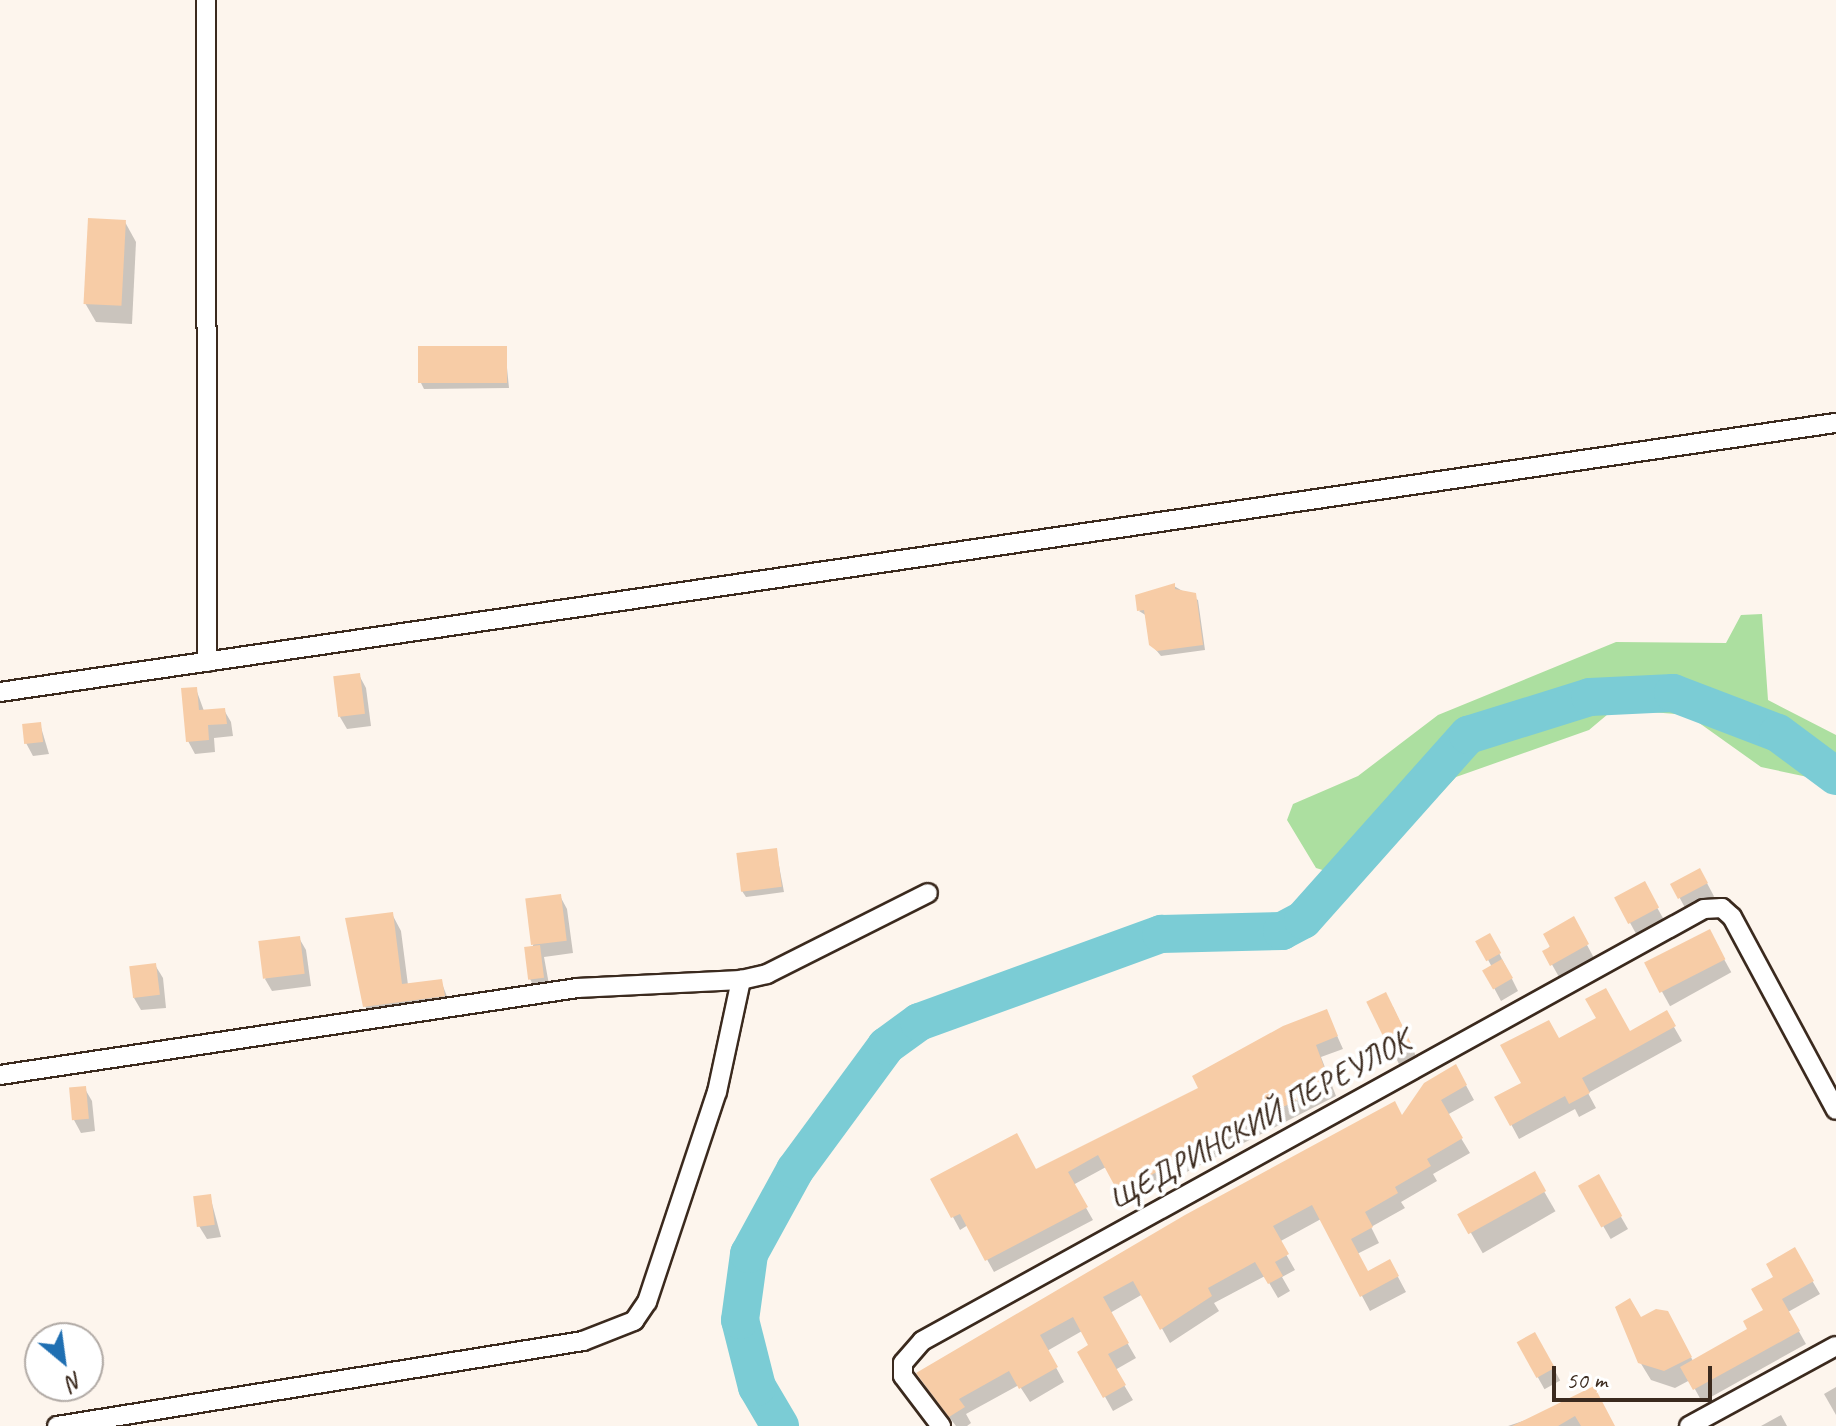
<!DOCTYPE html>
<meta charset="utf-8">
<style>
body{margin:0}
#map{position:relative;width:1836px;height:1426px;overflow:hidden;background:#fdf5ed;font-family:Caveat,sans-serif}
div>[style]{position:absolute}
.green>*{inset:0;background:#acdfa0}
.shadow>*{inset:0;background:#0003;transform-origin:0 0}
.river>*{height:38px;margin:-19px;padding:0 19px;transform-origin:19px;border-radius:19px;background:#7bccd5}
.building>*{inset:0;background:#f7cca6;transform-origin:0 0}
.roads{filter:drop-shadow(2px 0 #3b2a1e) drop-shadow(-2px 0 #3b2a1e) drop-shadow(0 2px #3b2a1e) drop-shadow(0 -2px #3b2a1e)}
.street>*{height:18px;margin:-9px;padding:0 9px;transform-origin:9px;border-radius:9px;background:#fff}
span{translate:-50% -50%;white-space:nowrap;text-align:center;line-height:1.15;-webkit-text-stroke:8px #fff;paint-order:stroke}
.street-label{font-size:32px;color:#3b2a1e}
.north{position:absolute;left:24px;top:1322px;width:80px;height:80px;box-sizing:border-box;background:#fff;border:2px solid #b1aaa5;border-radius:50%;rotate:151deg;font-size:22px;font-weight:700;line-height:32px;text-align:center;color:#3b2a1e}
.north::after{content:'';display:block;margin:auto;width:28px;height:36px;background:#1f6fb2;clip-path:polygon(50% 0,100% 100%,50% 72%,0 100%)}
.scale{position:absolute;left:1552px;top:1366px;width:160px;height:36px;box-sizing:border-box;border:4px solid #3b2a1e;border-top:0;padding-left:10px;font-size:24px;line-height:28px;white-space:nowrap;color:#3b2a1e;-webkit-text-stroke:6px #fff;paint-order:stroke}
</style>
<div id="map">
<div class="green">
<i style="clip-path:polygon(1762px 614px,1768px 700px,1836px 735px,1836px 783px,1761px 767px,1688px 715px,1614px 709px,1589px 730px,1456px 777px,1358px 881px,1316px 868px,1287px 820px,1293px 804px,1358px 776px,1438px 715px,1616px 642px,1726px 643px,1741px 615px)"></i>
</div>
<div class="shadow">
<i style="clip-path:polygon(125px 222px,136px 242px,132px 324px,96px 322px,85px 303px)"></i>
<i style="clip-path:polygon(505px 348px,509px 388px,424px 389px,421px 383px)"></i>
<i style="clip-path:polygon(1174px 586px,1198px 600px,1205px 650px,1161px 656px,1151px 644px,1147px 616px,1139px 611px)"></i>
<i style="clip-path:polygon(359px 675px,366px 688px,371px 726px,347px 729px,340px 717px)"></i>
<i style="clip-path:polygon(196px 689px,204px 711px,224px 710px,231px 722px,233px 736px,214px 738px,215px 752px,195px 754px,188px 741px)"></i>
<i style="clip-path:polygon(40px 724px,49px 754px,33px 756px,26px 743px)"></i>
<i style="clip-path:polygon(776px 850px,784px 892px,746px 897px,742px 891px)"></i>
<i style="left:1700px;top:870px;width:30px;height:31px;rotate:62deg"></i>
<i style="left:1644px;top:884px;width:41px;height:31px;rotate:61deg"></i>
<i style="clip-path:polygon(560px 896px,567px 909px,573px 953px,544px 957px,550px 990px,537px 992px,530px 979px,533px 945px)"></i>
<i style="clip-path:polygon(392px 914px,401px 931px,408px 985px,441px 981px,453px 1012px,374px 1023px,365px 1006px)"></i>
<i style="clip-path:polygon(1573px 919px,1594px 958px,1559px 977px,1545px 952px)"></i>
<i style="left:1709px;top:932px;width:46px;height:70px;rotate:61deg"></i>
<i style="clip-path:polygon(1490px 935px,1518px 991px,1501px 1001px,1485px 971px,1492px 967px,1478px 942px)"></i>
<i style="clip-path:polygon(299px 938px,306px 950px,311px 986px,272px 991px,265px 979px)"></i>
<i style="clip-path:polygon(155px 965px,163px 978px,166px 1008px,141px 1010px,134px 998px)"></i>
<i style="clip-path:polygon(1369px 1002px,1393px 1007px,1416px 1056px,1399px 1064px)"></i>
<i style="clip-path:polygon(1326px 1011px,1343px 1049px,1321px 1057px,1336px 1096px,1126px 1203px,1106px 1167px,1073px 1185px,1093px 1220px,994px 1272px,968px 1225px,960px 1230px,933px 1180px,1036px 1171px,1200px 1089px)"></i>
<i style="clip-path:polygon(1666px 1013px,1682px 1041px,1588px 1093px,1596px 1108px,1579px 1117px,1575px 1109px,1519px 1139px,1497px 1098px,1523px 1083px,1559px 1041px,1598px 1019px,1629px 1033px)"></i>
<i style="clip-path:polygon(1456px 1067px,1474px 1100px,1447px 1115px,1470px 1153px,1433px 1174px,1437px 1181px,1401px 1202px,1405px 1208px,1371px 1227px,1379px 1243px,1357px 1254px,1368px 1273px,1390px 1262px,1406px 1292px,1370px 1311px,1321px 1219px,1279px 1242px,1295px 1270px,1282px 1277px,1290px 1291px,1278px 1298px,1265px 1276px,1214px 1303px,1219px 1311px,1170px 1343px,1143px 1294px,1110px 1313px,1136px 1358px,1115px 1370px,1133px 1400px,1113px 1411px,1080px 1352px,1091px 1346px,1082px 1331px,1047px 1351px,1064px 1382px,1030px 1402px,1019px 1385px,966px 1414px,971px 1423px,967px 1426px,956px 1426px,927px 1388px,918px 1374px,1402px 1118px)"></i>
<i style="clip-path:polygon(85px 1089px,92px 1101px,95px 1131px,81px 1133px,74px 1120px)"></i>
<i style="left:1534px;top:1174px;width:43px;height:84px;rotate:60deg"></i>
<i style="left:1598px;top:1177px;width:60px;height:20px;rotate:60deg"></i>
<i style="clip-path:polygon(210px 1196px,221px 1237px,207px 1239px,199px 1226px)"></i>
<i style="clip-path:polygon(1794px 1250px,1820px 1294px,1788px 1312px,1806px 1344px,1702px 1402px,1690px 1380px,1675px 1388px,1651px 1380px,1640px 1362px,1640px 1320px,1677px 1331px,1693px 1361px,1749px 1329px,1766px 1311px,1776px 1277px)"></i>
<i style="left:1535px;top:1335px;width:52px;height:18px;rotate:61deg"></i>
<i style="clip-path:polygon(1836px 1387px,1836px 1415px,1824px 1394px)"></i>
<i style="clip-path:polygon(1593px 1389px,1614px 1426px,1508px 1426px,1550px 1412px)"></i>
<i style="clip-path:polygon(1781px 1415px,1787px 1426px,1761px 1426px)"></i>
</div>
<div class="river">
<i style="left:780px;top:1426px;width:45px;rotate:-120.5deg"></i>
<i style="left:757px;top:1387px;width:69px;rotate:-104.2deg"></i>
<i style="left:740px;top:1320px;width:67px;rotate:-82.2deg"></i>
<i style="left:749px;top:1254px;width:96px;rotate:-61.3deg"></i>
<i style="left:795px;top:1170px;width:154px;rotate:-53.7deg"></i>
<i style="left:886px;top:1046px;width:41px;rotate:-36deg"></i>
<i style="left:919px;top:1022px;width:258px;rotate:-20deg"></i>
<i style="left:1161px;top:934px;width:121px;rotate:-1.4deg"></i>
<i style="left:1282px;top:931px;width:24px;rotate:-28deg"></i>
<i style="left:1303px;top:920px;width:248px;rotate:-48.3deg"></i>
<i style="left:1468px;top:735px;width:128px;rotate:-17.3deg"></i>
<i style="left:1590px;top:697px;width:83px;rotate:-2.8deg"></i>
<i style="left:1673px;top:693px;width:112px;rotate:20.9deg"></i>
<i style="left:1778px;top:733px;width:72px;rotate:36.6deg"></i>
</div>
<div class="building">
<i style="left:88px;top:218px;width:38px;height:86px;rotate:3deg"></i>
<i style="left:507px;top:346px;width:37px;height:89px;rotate:90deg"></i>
<i style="clip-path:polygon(1175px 583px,1175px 589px,1196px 593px,1203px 645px,1157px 651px,1149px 645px,1144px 610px,1137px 611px,1135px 595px)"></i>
<i style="left:360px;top:673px;width:41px;height:27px;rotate:83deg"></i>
<i style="clip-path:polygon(197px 687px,199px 710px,225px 708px,227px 724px,208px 725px,209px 740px,186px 742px,181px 688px)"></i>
<i style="left:41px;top:722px;width:20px;height:19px;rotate:84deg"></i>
<i style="left:777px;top:848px;width:39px;height:41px;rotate:83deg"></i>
<i style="left:1700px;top:868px;width:17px;height:34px;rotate:62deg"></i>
<i style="left:1645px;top:881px;width:30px;height:35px;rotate:62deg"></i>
<i style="left:561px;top:894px;width:47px;height:36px;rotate:83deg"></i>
<i style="clip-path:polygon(393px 912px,402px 984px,442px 979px,445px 996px,363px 1007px,345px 918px)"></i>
<i style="clip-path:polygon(1574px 916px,1589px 944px,1550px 966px,1542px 951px,1550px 947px,1543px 934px)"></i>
<i style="left:1710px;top:929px;width:34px;height:74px;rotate:63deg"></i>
<i style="left:1490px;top:933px;width:23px;height:17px;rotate:61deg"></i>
<i style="left:300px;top:936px;width:38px;height:42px;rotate:83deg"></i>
<i style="left:540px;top:945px;width:33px;height:16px;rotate:83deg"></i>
<i style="left:1502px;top:959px;width:22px;height:23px;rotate:60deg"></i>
<i style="left:156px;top:963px;width:32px;height:27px;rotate:83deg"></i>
<i style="clip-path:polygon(1606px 988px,1630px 1031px,1667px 1010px,1676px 1026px,1582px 1078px,1590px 1093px,1569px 1104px,1565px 1096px,1510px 1126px,1494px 1097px,1521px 1083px,1500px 1045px,1549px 1020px,1559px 1038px,1596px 1018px,1585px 999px)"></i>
<i style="left:1386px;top:992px;width:57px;height:22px;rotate:64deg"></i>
<i style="clip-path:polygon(1327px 1009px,1338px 1036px,1316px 1045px,1330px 1083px,1118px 1192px,1098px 1155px,1068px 1172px,1088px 1207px,985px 1261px,960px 1214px,951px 1218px,930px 1179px,1017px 1133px,1036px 1169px,1198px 1088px,1192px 1076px,1283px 1026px)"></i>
<i style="clip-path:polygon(1456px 1064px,1467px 1085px,1441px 1100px,1463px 1138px,1427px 1159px,1431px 1166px,1395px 1187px,1398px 1193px,1365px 1212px,1373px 1227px,1351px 1239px,1368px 1271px,1390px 1259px,1399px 1276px,1360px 1297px,1312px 1205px,1273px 1226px,1289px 1254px,1275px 1262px,1283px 1276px,1268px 1284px,1255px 1262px,1208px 1288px,1212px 1296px,1160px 1330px,1133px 1281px,1103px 1297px,1129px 1343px,1108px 1354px,1126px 1385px,1103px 1398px,1077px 1352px,1088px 1345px,1073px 1317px,1040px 1335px,1058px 1367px,1019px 1389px,1009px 1371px,959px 1399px,965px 1407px,949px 1417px,916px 1373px,1185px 1215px,1395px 1101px,1402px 1115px,1424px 1083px)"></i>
<i style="left:86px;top:1086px;width:33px;height:17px;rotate:85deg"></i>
<i style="left:1535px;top:1171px;width:23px;height:89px;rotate:61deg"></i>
<i style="left:1599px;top:1174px;width:48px;height:24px;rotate:61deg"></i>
<i style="left:211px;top:1194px;width:31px;height:18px;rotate:83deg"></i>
<i style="clip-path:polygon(1795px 1247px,1814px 1281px,1782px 1299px,1800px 1331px,1693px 1390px,1680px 1367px,1747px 1329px,1743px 1321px,1763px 1310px,1751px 1289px,1773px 1277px,1766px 1264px)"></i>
<i style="clip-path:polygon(1630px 1298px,1641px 1317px,1656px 1309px,1668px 1311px,1692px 1357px,1664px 1371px,1638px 1363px,1615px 1307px)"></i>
<i style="left:1535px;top:1332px;width:41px;height:21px;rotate:61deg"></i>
<i style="clip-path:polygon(1594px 1386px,1615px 1426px,1581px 1426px,1575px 1416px,1558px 1426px,1512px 1426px)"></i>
</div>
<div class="roads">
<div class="street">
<i style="left:206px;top:0;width:662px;rotate:89.91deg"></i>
<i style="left:0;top:692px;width:1856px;rotate:-8.34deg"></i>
<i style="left:0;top:1075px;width:584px;rotate:-8.57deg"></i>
<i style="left:577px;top:988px;width:164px;rotate:-2.8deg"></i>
<i style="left:741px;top:980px;width:27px;rotate:-13deg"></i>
<i style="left:767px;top:974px;width:180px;rotate:-26.7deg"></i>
<i style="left:57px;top:1426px;width:533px;rotate:-9.18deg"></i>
<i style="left:583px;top:1341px;width:55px;rotate:-21.4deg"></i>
<i style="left:634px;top:1321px;width:23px;rotate:-56deg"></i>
<i style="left:647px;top:1302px;width:221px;rotate:-71.6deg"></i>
<i style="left:717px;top:1092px;width:115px;rotate:-77.9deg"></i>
<i style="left:941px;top:1426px;width:63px;rotate:-127.2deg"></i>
<i style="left:903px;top:1376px;width:13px;rotate:-90deg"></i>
<i style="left:903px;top:1363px;width:29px;rotate:-49deg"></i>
<i style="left:922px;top:1341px;width:893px;rotate:-28.92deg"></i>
<i style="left:1704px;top:909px;width:18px;rotate:-3deg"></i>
<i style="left:1722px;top:908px;width:13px;rotate:42deg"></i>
<i style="left:1732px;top:917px;width:219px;rotate:61.7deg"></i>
<i style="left:1689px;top:1426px;width:167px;rotate:-28.6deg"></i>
</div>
</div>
<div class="street-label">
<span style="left:1260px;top:1120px;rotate:-29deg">ЩЕДРИНСКИЙ ПЕРЕУЛОК</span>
</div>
<div class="north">N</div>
<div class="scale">50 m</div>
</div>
